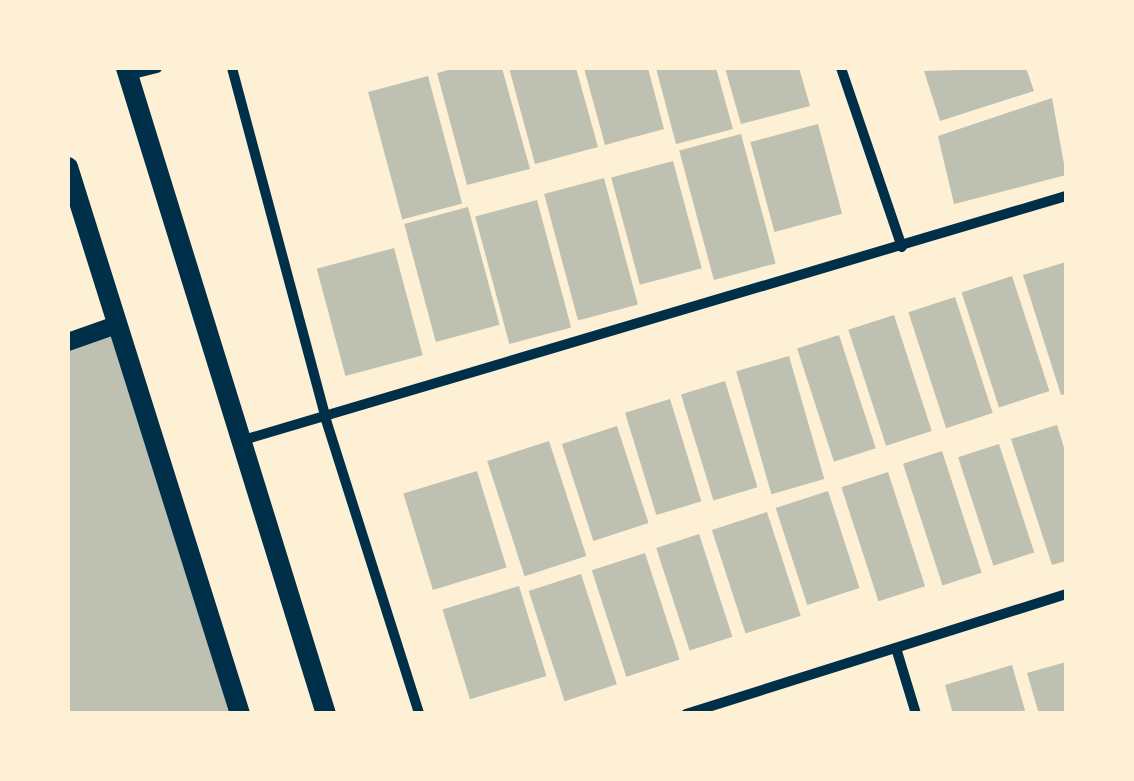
<!DOCTYPE html>
<style>
body{margin:0}
#map{position:relative;width:1134px;height:781px;overflow:hidden;background:#fdf0d5;font-family:"Fira Sans Condensed",sans-serif}
div>[style]{position:absolute}
.building>*{inset:0;background:#bec0b2;transform-origin:0 0}
.minor>*{height:10px;margin:-5px;padding:0 5px;transform-origin:5px;border-radius:5px;background:#003049}
.tertiary>*{height:18px;margin:-9px;padding:0 9px;transform-origin:9px;border-radius:9px;background:#003049}
.secondary>*{height:20px;margin:-10px;padding:0 10px;transform-origin:10px;border-radius:10px;background:#003049}
span{translate:-50% -50%;white-space:nowrap;text-align:center;line-height:1.15;-webkit-text-stroke:9px #fdf0d5;paint-order:stroke}
.frame{position:absolute;inset:0;border:70px solid #fdf0d5;pointer-events:none}
</style>
<div id="map">
<div class="building">
<i style="clip-path:polygon(456px 68px,502px 68px,530px 169px,467px 185px,437px 73px)"></i>
<i style="clip-path:polygon(509px 68px,576px 68px,598px 147px,535px 164px)"></i>
<i style="clip-path:polygon(584px 68px,648px 68px,664px 129px,605px 145px)"></i>
<i style="clip-path:polygon(656px 68px,716px 68px,733px 129px,676px 144px)"></i>
<i style="clip-path:polygon(725px 68px,799px 68px,810px 106px,741px 124px)"></i>
<i style="clip-path:polygon(1026px 68px,1034px 91px,940px 121px,924px 71px)"></i>
<i style="left:428px;top:76px;width:132px;height:62px;rotate:75deg"></i>
<i style="clip-path:polygon(1052px 98px,1066px 175px,954px 204px,938px 136px)"></i>
<i style="left:818px;top:124px;width:93px;height:70px;rotate:75deg"></i>
<i style="left:741px;top:134px;width:134px;height:64px;rotate:75deg"></i>
<i style="left:673px;top:161px;width:111px;height:64px;rotate:75deg"></i>
<i style="left:604px;top:178px;width:131px;height:62px;rotate:75deg"></i>
<i style="left:537px;top:200px;width:132px;height:64px;rotate:75deg"></i>
<i style="left:468px;top:207px;width:122px;height:66px;rotate:75deg"></i>
<i style="left:394px;top:248px;width:111px;height:80px;rotate:75deg"></i>
<i style="clip-path:polygon(1066px 262px,1066px 394px,1061px 395px,1023px 275px)"></i>
<i style="left:1012px;top:276px;width:121px;height:53px;rotate:72deg"></i>
<i style="left:955px;top:297px;width:122px;height:49px;rotate:72deg"></i>
<i style="left:894px;top:315px;width:122px;height:48px;rotate:72deg"></i>
<i style="clip-path:polygon(129px 330px,242px 714px,68px 714px,68px 349px)"></i>
<i style="left:839px;top:335px;width:119px;height:44px;rotate:72deg"></i>
<i style="left:789px;top:356px;width:128px;height:55px;rotate:74deg"></i>
<i style="left:725px;top:381px;width:111px;height:46px;rotate:73deg"></i>
<i style="left:670px;top:399px;width:107px;height:47px;rotate:73deg"></i>
<i style="clip-path:polygon(1057px 425px,1066px 454px,1066px 561px,1052px 565px,1011px 439px)"></i>
<i style="left:617px;top:426px;width:102px;height:58px;rotate:72deg"></i>
<i style="left:549px;top:441px;width:121px;height:65px;rotate:72deg"></i>
<i style="left:999px;top:444px;width:114px;height:43px;rotate:72deg"></i>
<i style="left:942px;top:451px;width:128px;height:41px;rotate:72deg"></i>
<i style="left:477px;top:471px;width:101px;height:77px;rotate:73deg"></i>
<i style="left:888px;top:472px;width:120px;height:49px;rotate:72deg"></i>
<i style="left:828px;top:491px;width:102px;height:55px;rotate:72deg"></i>
<i style="left:767px;top:512px;width:109px;height:58px;rotate:72deg"></i>
<i style="left:699px;top:534px;width:108px;height:45px;rotate:72deg"></i>
<i style="left:645px;top:553px;width:112px;height:56px;rotate:72deg"></i>
<i style="left:581px;top:574px;width:116px;height:55px;rotate:72deg"></i>
<i style="left:519px;top:586px;width:94px;height:80px;rotate:73deg"></i>
<i style="clip-path:polygon(1066px 662px,1066px 714px,1039px 714px,1027px 673px)"></i>
<i style="clip-path:polygon(1012px 665px,1026px 714px,953px 714px,945px 685px)"></i>
</div>
<div class="minor">
<i style="left:232px;top:68px;width:364px;rotate:75deg"></i>
<i style="left:326px;top:420px;width:308px;rotate:72.4deg"></i>
<i style="left:841px;top:68px;width:189px;rotate:71.2deg"></i>
<i style="left:129px;top:75px;width:29px;rotate:-14deg"></i>
<i style="left:240px;top:441px;width:862px;rotate:-16.52deg"></i>
<i style="left:896px;top:648px;width:69px;rotate:73.1deg"></i>
<i style="left:686px;top:714px;width:398px;rotate:-17.5deg"></i>
</div>
<div class="tertiary">
<i style="left:68px;top:342px;width:51px;rotate:-19.5deg"></i>
</div>
<div class="secondary">
<i style="left:126px;top:68px;width:676px;rotate:72.8deg"></i>
<i style="left:68px;top:167px;width:573px;rotate:72.54deg"></i>
</div>
<div class="frame"></div>
</div>
